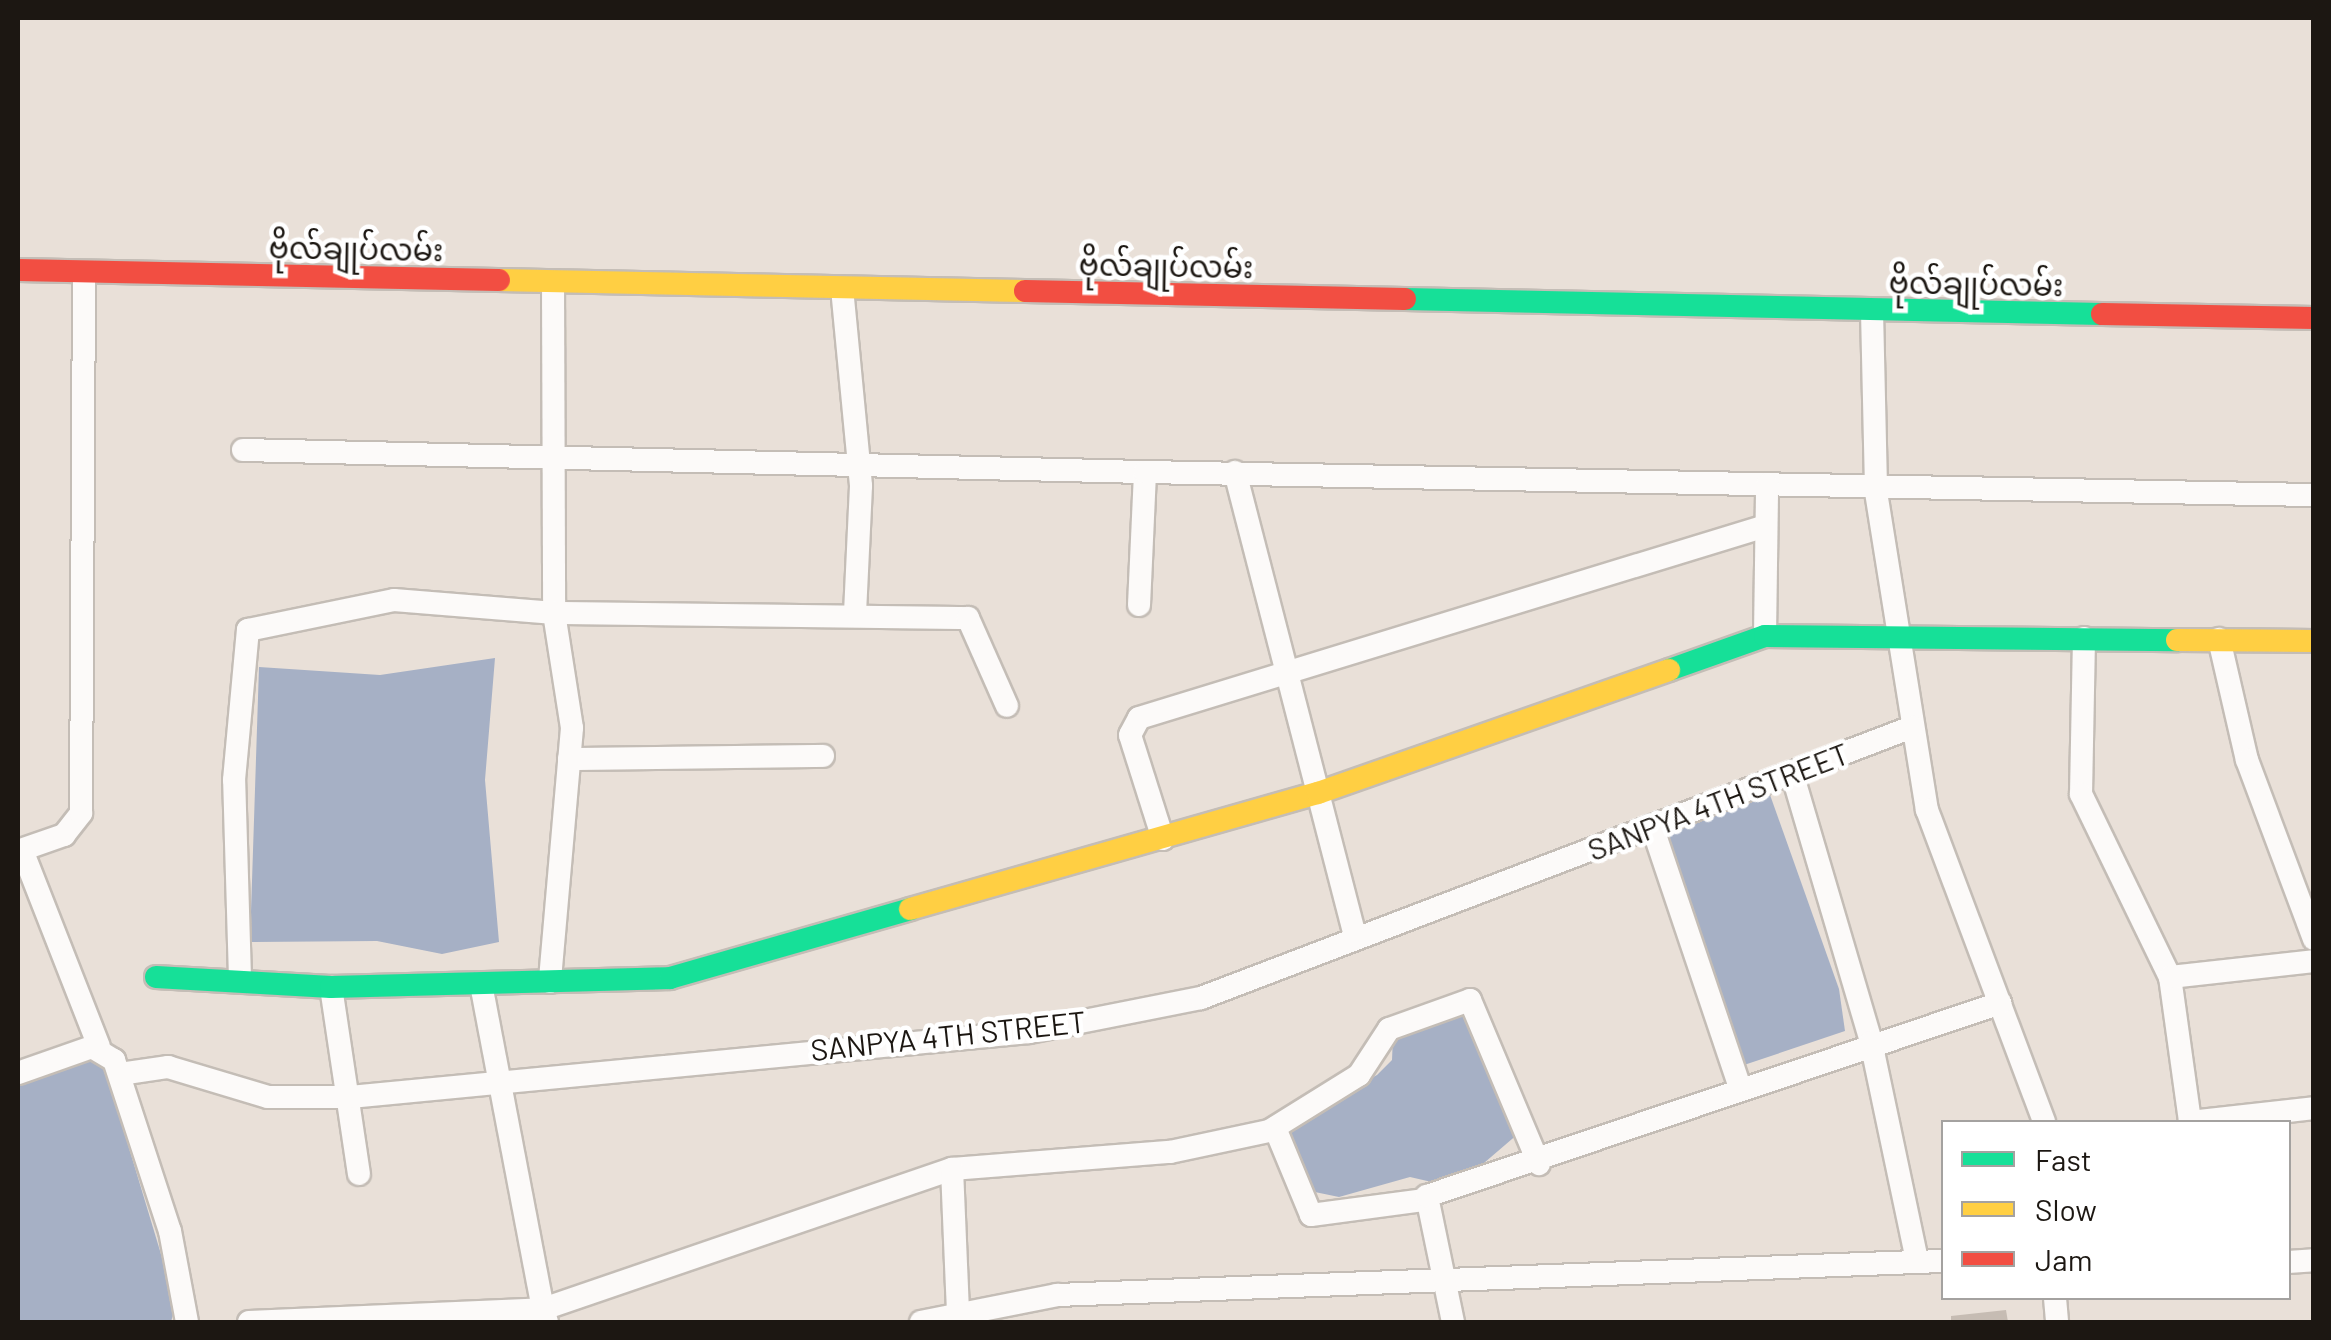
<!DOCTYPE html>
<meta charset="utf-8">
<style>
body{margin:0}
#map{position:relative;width:2331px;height:1340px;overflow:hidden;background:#e9e0d8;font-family:Barlow,"Noto Sans Myanmar",sans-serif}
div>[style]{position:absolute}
.water>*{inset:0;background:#a6b0c5}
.building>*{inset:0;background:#c6bcb3}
.roads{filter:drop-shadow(2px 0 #c4bdb6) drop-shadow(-2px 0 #c4bdb6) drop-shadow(0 2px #c4bdb6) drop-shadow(0 -2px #c4bdb6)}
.street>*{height:22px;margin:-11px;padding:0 11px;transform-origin:11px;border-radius:11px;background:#fcfaf9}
.fast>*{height:22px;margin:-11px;padding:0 11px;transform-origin:11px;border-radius:11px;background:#16e098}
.slow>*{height:22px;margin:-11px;padding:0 11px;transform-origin:11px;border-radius:11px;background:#ffcf43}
.jam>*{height:22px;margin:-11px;padding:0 11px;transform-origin:11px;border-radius:11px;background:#f24e42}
span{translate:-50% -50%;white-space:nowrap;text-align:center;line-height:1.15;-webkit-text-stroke:9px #fff;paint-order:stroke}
.street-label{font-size:30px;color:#1c1712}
.frame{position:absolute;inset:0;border:20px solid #1c1712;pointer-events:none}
.legend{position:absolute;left:1941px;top:1120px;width:350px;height:180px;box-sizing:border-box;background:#fff;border:2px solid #a4a2a0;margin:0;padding:12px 18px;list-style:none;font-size:30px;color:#1c1712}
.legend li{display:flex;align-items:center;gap:20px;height:50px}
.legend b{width:50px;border:2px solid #a4a2a0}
</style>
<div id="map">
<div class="water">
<i style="clip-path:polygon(495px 658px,485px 780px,499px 942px,442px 954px,377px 941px,250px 942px,259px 667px,380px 675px)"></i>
<i style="clip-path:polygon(1769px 792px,1839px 989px,1845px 1031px,1744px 1065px,1663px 833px)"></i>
<i style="clip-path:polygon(1461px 1005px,1519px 1133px,1484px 1163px,1436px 1183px,1410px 1177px,1339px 1197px,1310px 1191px,1289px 1149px,1288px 1124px,1377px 1075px,1392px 1060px,1393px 1036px)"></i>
<i style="clip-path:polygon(84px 1057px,101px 1061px,111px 1088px,176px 1304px,171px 1322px,18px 1322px,18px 1079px)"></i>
</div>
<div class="building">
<i style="clip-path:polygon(2006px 1310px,2008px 1322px,1951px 1322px,1951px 1316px)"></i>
</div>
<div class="roads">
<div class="street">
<i style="left:553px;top:282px;width:331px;rotate:89.8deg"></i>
<i style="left:554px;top:613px;width:414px;rotate:0.7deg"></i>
<i style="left:968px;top:618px;width:96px;rotate:66.1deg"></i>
<i style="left:842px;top:288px;width:199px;rotate:84.5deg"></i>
<i style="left:861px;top:486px;width:128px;rotate:92.7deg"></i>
<i style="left:1872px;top:311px;width:181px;rotate:88.7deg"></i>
<i style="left:1876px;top:492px;width:322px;rotate:80.9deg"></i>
<i style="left:1927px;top:810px;width:333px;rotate:69.4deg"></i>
<i style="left:243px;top:450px;width:902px;rotate:1.4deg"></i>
<i style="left:1235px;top:472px;width:482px;rotate:75.5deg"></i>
<i style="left:1139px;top:605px;width:133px;rotate:-87.4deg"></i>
<i style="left:1145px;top:472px;width:1169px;rotate:1.13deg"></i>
<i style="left:1765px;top:636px;width:151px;rotate:-89.2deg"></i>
<i style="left:2084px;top:638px;width:156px;rotate:91.1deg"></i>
<i style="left:2081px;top:794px;width:203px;rotate:64.1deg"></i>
<i style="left:2170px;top:977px;width:146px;rotate:82.1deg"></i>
<i style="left:2219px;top:639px;width:124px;rotate:77deg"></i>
<i style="left:2247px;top:760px;width:191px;rotate:69.5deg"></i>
<i style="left:569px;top:759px;width:254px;rotate:-0.7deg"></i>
<i style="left:1792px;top:773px;width:280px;rotate:73.6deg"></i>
<i style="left:1871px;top:1042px;width:223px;rotate:78.1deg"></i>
<i style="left:1652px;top:826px;width:272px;rotate:71.4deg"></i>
<i style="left:1163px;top:839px;width:109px;rotate:-107.6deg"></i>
<i style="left:1130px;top:735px;width:19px;rotate:-62deg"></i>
<i style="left:1139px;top:718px;width:652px;rotate:-17.04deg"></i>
<i style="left:22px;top:850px;width:211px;rotate:68.6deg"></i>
<i style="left:18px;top:851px;width:49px;rotate:-19.2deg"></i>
<i style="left:64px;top:835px;width:28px;rotate:-52deg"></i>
<i style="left:81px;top:813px;width:541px;rotate:-89.68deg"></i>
<i style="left:2170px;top:977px;width:145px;rotate:-6.3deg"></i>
<i style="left:240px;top:978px;width:198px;rotate:-91.7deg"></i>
<i style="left:234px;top:780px;width:151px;rotate:-84.7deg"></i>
<i style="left:248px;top:630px;width:149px;rotate:-11.6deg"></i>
<i style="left:394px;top:600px;width:161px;rotate:4.6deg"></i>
<i style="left:554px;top:613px;width:116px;rotate:81.1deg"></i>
<i style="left:572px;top:728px;width:255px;rotate:95deg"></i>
<i style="left:481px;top:984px;width:331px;rotate:79.2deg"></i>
<i style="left:543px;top:1309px;width:432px;rotate:-18.9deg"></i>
<i style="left:952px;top:1169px;width:219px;rotate:-4.5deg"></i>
<i style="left:1170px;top:1152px;width:101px;rotate:-12deg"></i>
<i style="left:1269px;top:1131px;width:106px;rotate:-31.9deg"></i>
<i style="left:1359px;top:1075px;width:55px;rotate:-56.9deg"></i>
<i style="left:1389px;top:1029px;width:86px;rotate:-19.7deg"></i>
<i style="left:1470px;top:1000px;width:178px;rotate:67.2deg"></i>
<i style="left:331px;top:987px;width:189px;rotate:81.5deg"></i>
<i style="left:18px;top:1073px;width:78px;rotate:-19.4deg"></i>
<i style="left:92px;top:1047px;width:26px;rotate:31deg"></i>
<i style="left:114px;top:1060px;width:180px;rotate:71.9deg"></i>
<i style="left:170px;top:1231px;width:93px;rotate:79.4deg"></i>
<i style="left:120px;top:1074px;width:49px;rotate:-8.3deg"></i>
<i style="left:168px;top:1067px;width:104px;rotate:16.7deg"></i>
<i style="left:268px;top:1097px;width:82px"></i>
<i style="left:350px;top:1097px;width:682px;rotate:-5.47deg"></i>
<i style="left:1029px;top:1032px;width:175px;rotate:-11.2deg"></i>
<i style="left:1201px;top:998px;width:761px;rotate:-20.86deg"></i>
<i style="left:2190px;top:1122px;width:125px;rotate:-6.4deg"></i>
<i style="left:1275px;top:1128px;width:94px;rotate:67.5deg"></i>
<i style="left:1311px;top:1215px;width:113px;rotate:-7.6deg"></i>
<i style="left:952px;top:1169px;width:141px;rotate:87.6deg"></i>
<i style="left:2288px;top:1262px;width:26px;rotate:-4deg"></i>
<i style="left:2055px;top:1298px;width:24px;rotate:85deg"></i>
<i style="left:249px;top:1322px;width:294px;rotate:-2.5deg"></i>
<i style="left:543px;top:1309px;width:14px;rotate:73deg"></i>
<i style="left:921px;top:1322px;width:139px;rotate:-11.2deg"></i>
<i style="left:1057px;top:1295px;width:888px;rotate:-2.2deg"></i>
<i style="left:1453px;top:1322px;width:129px;rotate:-101.7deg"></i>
<i style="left:1427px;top:1196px;width:605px;rotate:-18.61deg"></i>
</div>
<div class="fast">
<i style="left:1405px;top:299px;width:697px;rotate:1.23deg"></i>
<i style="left:1669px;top:670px;width:102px;rotate:-19.5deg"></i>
<i style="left:1765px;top:636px;width:412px;rotate:0.6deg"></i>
<i style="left:156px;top:977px;width:175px;rotate:3.3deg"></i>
<i style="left:331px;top:987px;width:339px;rotate:-1.5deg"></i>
<i style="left:670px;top:978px;width:250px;rotate:-16deg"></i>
</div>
<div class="slow">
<i style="left:499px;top:280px;width:526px;rotate:1.2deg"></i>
<i style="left:2177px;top:640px;width:137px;rotate:0.4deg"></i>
<i style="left:910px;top:909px;width:424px;rotate:-15.9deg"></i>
<i style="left:1318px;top:793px;width:372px;rotate:-19.3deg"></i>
</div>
<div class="jam">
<i style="left:18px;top:270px;width:481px;rotate:1.2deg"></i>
<i style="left:1025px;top:291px;width:380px;rotate:1.2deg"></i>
<i style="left:2102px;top:314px;width:212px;rotate:1.1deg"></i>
</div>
</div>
<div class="street-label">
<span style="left:356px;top:248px;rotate:1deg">ဗိုလ်ချုပ်လမ်း</span>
<span style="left:1166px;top:265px;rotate:1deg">ဗိုလ်ချုပ်လမ်း</span>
<span style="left:1976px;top:283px;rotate:1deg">ဗိုလ်ချုပ်လမ်း</span>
<span style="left:1718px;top:801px;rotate:-21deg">SANPYA 4TH STREET</span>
<span style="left:948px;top:1035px;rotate:-6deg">SANPYA 4TH STREET</span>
</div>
<div class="frame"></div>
<ul class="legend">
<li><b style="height:12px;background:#16e098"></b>Fast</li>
<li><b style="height:12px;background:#ffcf43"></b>Slow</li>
<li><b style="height:12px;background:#f24e42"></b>Jam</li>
</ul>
</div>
